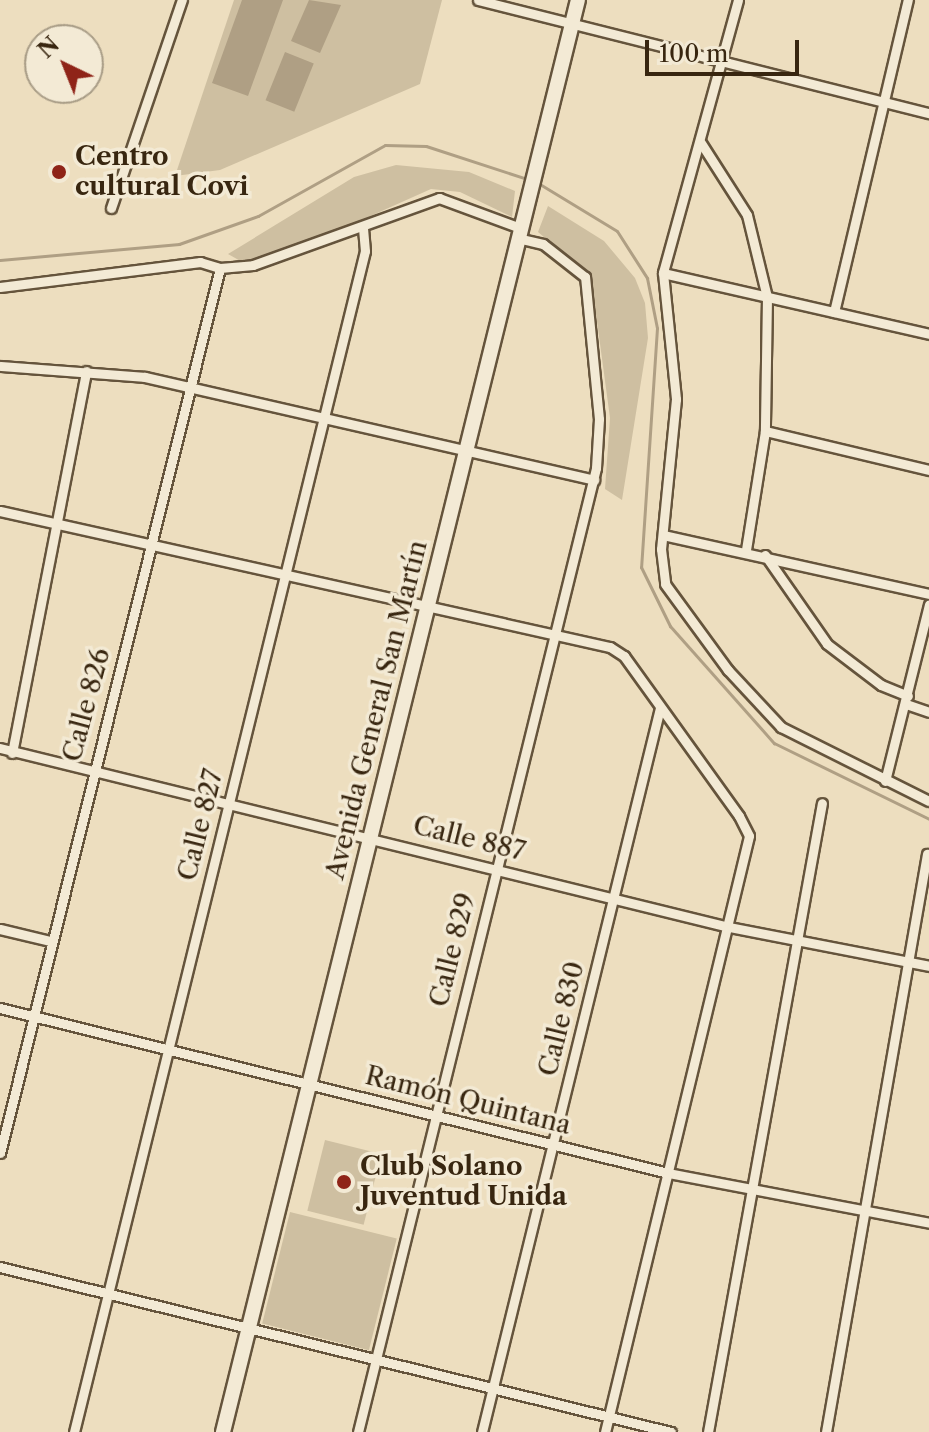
<!DOCTYPE html>
<meta charset="utf-8">
<style>
body{margin:0}
#map{position:relative;width:929px;height:1432px;overflow:hidden;background:#eddebf;font-family:"Libre Caslon Text",serif}
div>[style]{position:absolute}
.green>*{inset:0;background:#cebfa1;transform-origin:0 0}
.water>*{inset:0;background:#af9f84;transform-origin:0 0}
.stream>*{height:3px;margin:-1.5px;padding:0 1.5px;transform-origin:1.5px;border-radius:1.5px;background:#af9f84}
.roads{filter:drop-shadow(2px 0 #65543c) drop-shadow(-2px 0 #65543c) drop-shadow(0 2px #65543c) drop-shadow(0 -2px #65543c)}
.street>*{height:9px;margin:-4.5px;padding:0 4.5px;transform-origin:4.5px;border-radius:4.5px;background:#f3ead5}
.secondary>*{height:14px;margin:-7px;padding:0 7px;transform-origin:7px;border-radius:7px;background:#f3ead5}
.dots>*{width:22px;height:22px;translate:-50% -50%;box-sizing:border-box;border:4px solid #f3ead5;border-radius:50%}
span{translate:-50% -50%;white-space:nowrap;text-align:center;line-height:1.15;-webkit-text-stroke:7px #f3ead5;paint-order:stroke}
.poi-label{font-size:26px;color:#382610;font-weight:700}
.left{translate:0 -50%;text-align:left}
.street-label{font-size:26px;color:#382610}
.north{position:absolute;left:24px;top:24px;width:80px;height:80px;box-sizing:border-box;background:#f3ead5;border:2px solid #a89c86;border-radius:50%;rotate:317deg;font-size:22px;font-weight:700;line-height:32px;text-align:center;color:#382610}
.north::after{content:'';display:block;margin:auto;width:28px;height:36px;background:#8f2418;clip-path:polygon(50% 0,100% 100%,50% 72%,0 100%)}
.scale{position:absolute;left:645px;top:40px;width:154px;height:36px;box-sizing:border-box;border:4px solid #382610;border-top:0;padding-left:10px;font-size:24px;line-height:28px;white-space:nowrap;color:#382610;-webkit-text-stroke:6px #f3ead5;paint-order:stroke}
</style>
<div id="map">
<div class="green">
<i style="clip-path:polygon(234px 0,442px 0,420px 84px,220px 170px,175px 176px)"></i>
<i style="clip-path:polygon(396px 165px,469px 172px,515px 191px,512px 217px,460px 192px,431px 189px,290px 252px,244px 263px,228px 254px,354px 177px)"></i>
<i style="clip-path:polygon(548px 206px,604px 241px,635px 278px,645px 303px,648px 338px,622px 500px,605px 489px,610px 418px,591px 277px,538px 232px)"></i>
<i style="left:325px;top:1140px;width:58px;height:73px;rotate:14deg"></i>
<i style="left:290px;top:1212px;width:110px;height:115px;rotate:14deg"></i>
</div>
<div class="water">
<i style="clip-path:polygon(242px 0,283px 0,248px 96px,212px 83px)"></i>
<i style="clip-path:polygon(309px 0,341px 5px,320px 53px,291px 41px)"></i>
<i style="left:285px;top:52px;width:31px;height:52px;rotate:22deg"></i>
</div>
<div class="stream">
<i style="left:538px;top:183px;width:92px;rotate:31.3deg"></i>
<i style="left:617px;top:231px;width:56px;rotate:57.4deg"></i>
<i style="left:647px;top:278px;width:51px;rotate:78.7deg"></i>
<i style="left:657px;top:328px;width:240px;rotate:93.8deg"></i>
<i style="left:641px;top:567px;width:66px;rotate:63.8deg"></i>
<i style="left:670px;top:626px;width:157px;rotate:48.4deg"></i>
<i style="left:774px;top:743px;width:173px;rotate:26.1deg"></i>
<i style="left:0;top:260px;width:180px;rotate:-5.1deg"></i>
<i style="left:179px;top:244px;width:84px;rotate:-19.5deg"></i>
<i style="left:258px;top:216px;width:145px;rotate:-29.2deg"></i>
<i style="left:385px;top:145px;width:41px;rotate:1.4deg"></i>
<i style="left:426px;top:146px;width:106px;rotate:18.1deg"></i>
</div>
<div class="roads">
<div class="street">
<i style="left:478px;top:0;width:465px;rotate:14.1deg"></i>
<i style="left:738px;top:0;width:283px;rotate:105.4deg"></i>
<i style="left:663px;top:273px;width:127px;rotate:84.1deg"></i>
<i style="left:676px;top:399px;width:151px;rotate:95.7deg"></i>
<i style="left:661px;top:549px;width:35px;rotate:83deg"></i>
<i style="left:665px;top:584px;width:107px;rotate:53.8deg"></i>
<i style="left:728px;top:670px;width:78px;rotate:47.1deg"></i>
<i style="left:781px;top:727px;width:165px;rotate:26.6deg"></i>
<i style="left:701px;top:143px;width:85px;rotate:57.4deg"></i>
<i style="left:747px;top:215px;width:84px;rotate:76.3deg"></i>
<i style="left:767px;top:297px;width:134px;rotate:90.9deg"></i>
<i style="left:765px;top:431px;width:120px;rotate:99.1deg"></i>
<i style="left:111px;top:208px;width:220px;rotate:-71.2deg"></i>
<i style="left:663px;top:273px;width:273px;rotate:12.9deg"></i>
<i style="left:0;top:287px;width:202px;rotate:-7.1deg"></i>
<i style="left:200px;top:262px;width:21px;rotate:17deg"></i>
<i style="left:220px;top:268px;width:33px;rotate:-5deg"></i>
<i style="left:253px;top:265px;width:198px;rotate:-19.8deg"></i>
<i style="left:439px;top:198px;width:86px;rotate:20.3deg"></i>
<i style="left:834px;top:312px;width:321px;rotate:-76.7deg"></i>
<i style="left:0;top:366px;width:145px;rotate:4.3deg"></i>
<i style="left:145px;top:377px;width:461px;rotate:12.9deg"></i>
<i style="left:765px;top:431px;width:169px;rotate:13.4deg"></i>
<i style="left:0;top:511px;width:625px;rotate:12.57deg"></i>
<i style="left:610px;top:647px;width:17px;rotate:33deg"></i>
<i style="left:624px;top:656px;width:197px;rotate:54.3deg"></i>
<i style="left:739px;top:816px;width:22px;rotate:63deg"></i>
<i style="left:749px;top:836px;width:613px;rotate:103.58deg"></i>
<i style="left:663px;top:535px;width:272px;rotate:12.5deg"></i>
<i style="left:765px;top:555px;width:108px;rotate:55.1deg"></i>
<i style="left:827px;top:644px;width:68px;rotate:37.2deg"></i>
<i style="left:881px;top:685px;width:29px;rotate:22deg"></i>
<i style="left:906px;top:704px;width:24px;rotate:19deg"></i>
<i style="left:0;top:748px;width:751px;rotate:13.8deg"></i>
<i style="left:729px;top:927px;width:204px;rotate:11deg"></i>
<i style="left:12px;top:753px;width:389px;rotate:-79deg"></i>
<i style="left:885px;top:781px;width:182px;rotate:-76deg"></i>
<i style="left:0;top:929px;width:51px;rotate:13.5deg"></i>
<i style="left:0;top:1008px;width:688px;rotate:13.87deg"></i>
<i style="left:668px;top:1173px;width:266px;rotate:10.8deg"></i>
<i style="left:0;top:1153px;width:912px;rotate:-76.04deg"></i>
<i style="left:0;top:1267px;width:691px;rotate:13.82deg"></i>
<i style="left:74px;top:1432px;width:1216px;rotate:-76.16deg"></i>
<i style="left:365px;top:251px;width:22px;rotate:-95deg"></i>
<i style="left:358px;top:1432px;width:993px;rotate:-76.13deg"></i>
<i style="left:596px;top:468px;width:49px;rotate:-86.5deg"></i>
<i style="left:599px;top:419px;width:143px;rotate:-95.6deg"></i>
<i style="left:585px;top:277px;width:53px;rotate:-141.8deg"></i>
<i style="left:543px;top:244px;width:26px;rotate:-167deg"></i>
<i style="left:482px;top:1432px;width:746px;rotate:-76.19deg"></i>
<i style="left:708px;top:1432px;width:639px;rotate:-79.73deg"></i>
<i style="left:826px;top:1432px;width:587px;rotate:-80.09deg"></i>
</div>
<div class="secondary">
<i style="left:223px;top:1432px;width:1475px;rotate:-76.08deg"></i>
</div>
</div>
<div class="dots">
<i style="left:59px;top:172px;background:#8f2418"></i>
<i style="left:344px;top:1182px;background:#8f2418"></i>
</div>
<div class="poi-label">
<span class="left" style="left:75px;top:172px">Centro<br>cultural Covi</span>
<span class="left" style="left:360px;top:1182px">Club Solano<br>Juventud Unida</span>
</div>
<div class="street-label">
<span style="left:87px;top:705px;rotate:-75deg">Calle 826</span>
<span style="left:377px;top:710px;rotate:-76deg">Avenida General San Martín</span>
<span style="left:201px;top:825px;rotate:-76deg">Calle 827</span>
<span style="left:469px;top:839px;rotate:14deg">Calle 887</span>
<span style="left:453px;top:950px;rotate:-76deg">Calle 829</span>
<span style="left:562px;top:1019px;rotate:-76deg">Calle 830</span>
<span style="left:468px;top:1101px;rotate:14deg">Ramón Quintana</span>
</div>
<div class="north">N</div>
<div class="scale">100 m</div>
</div>
